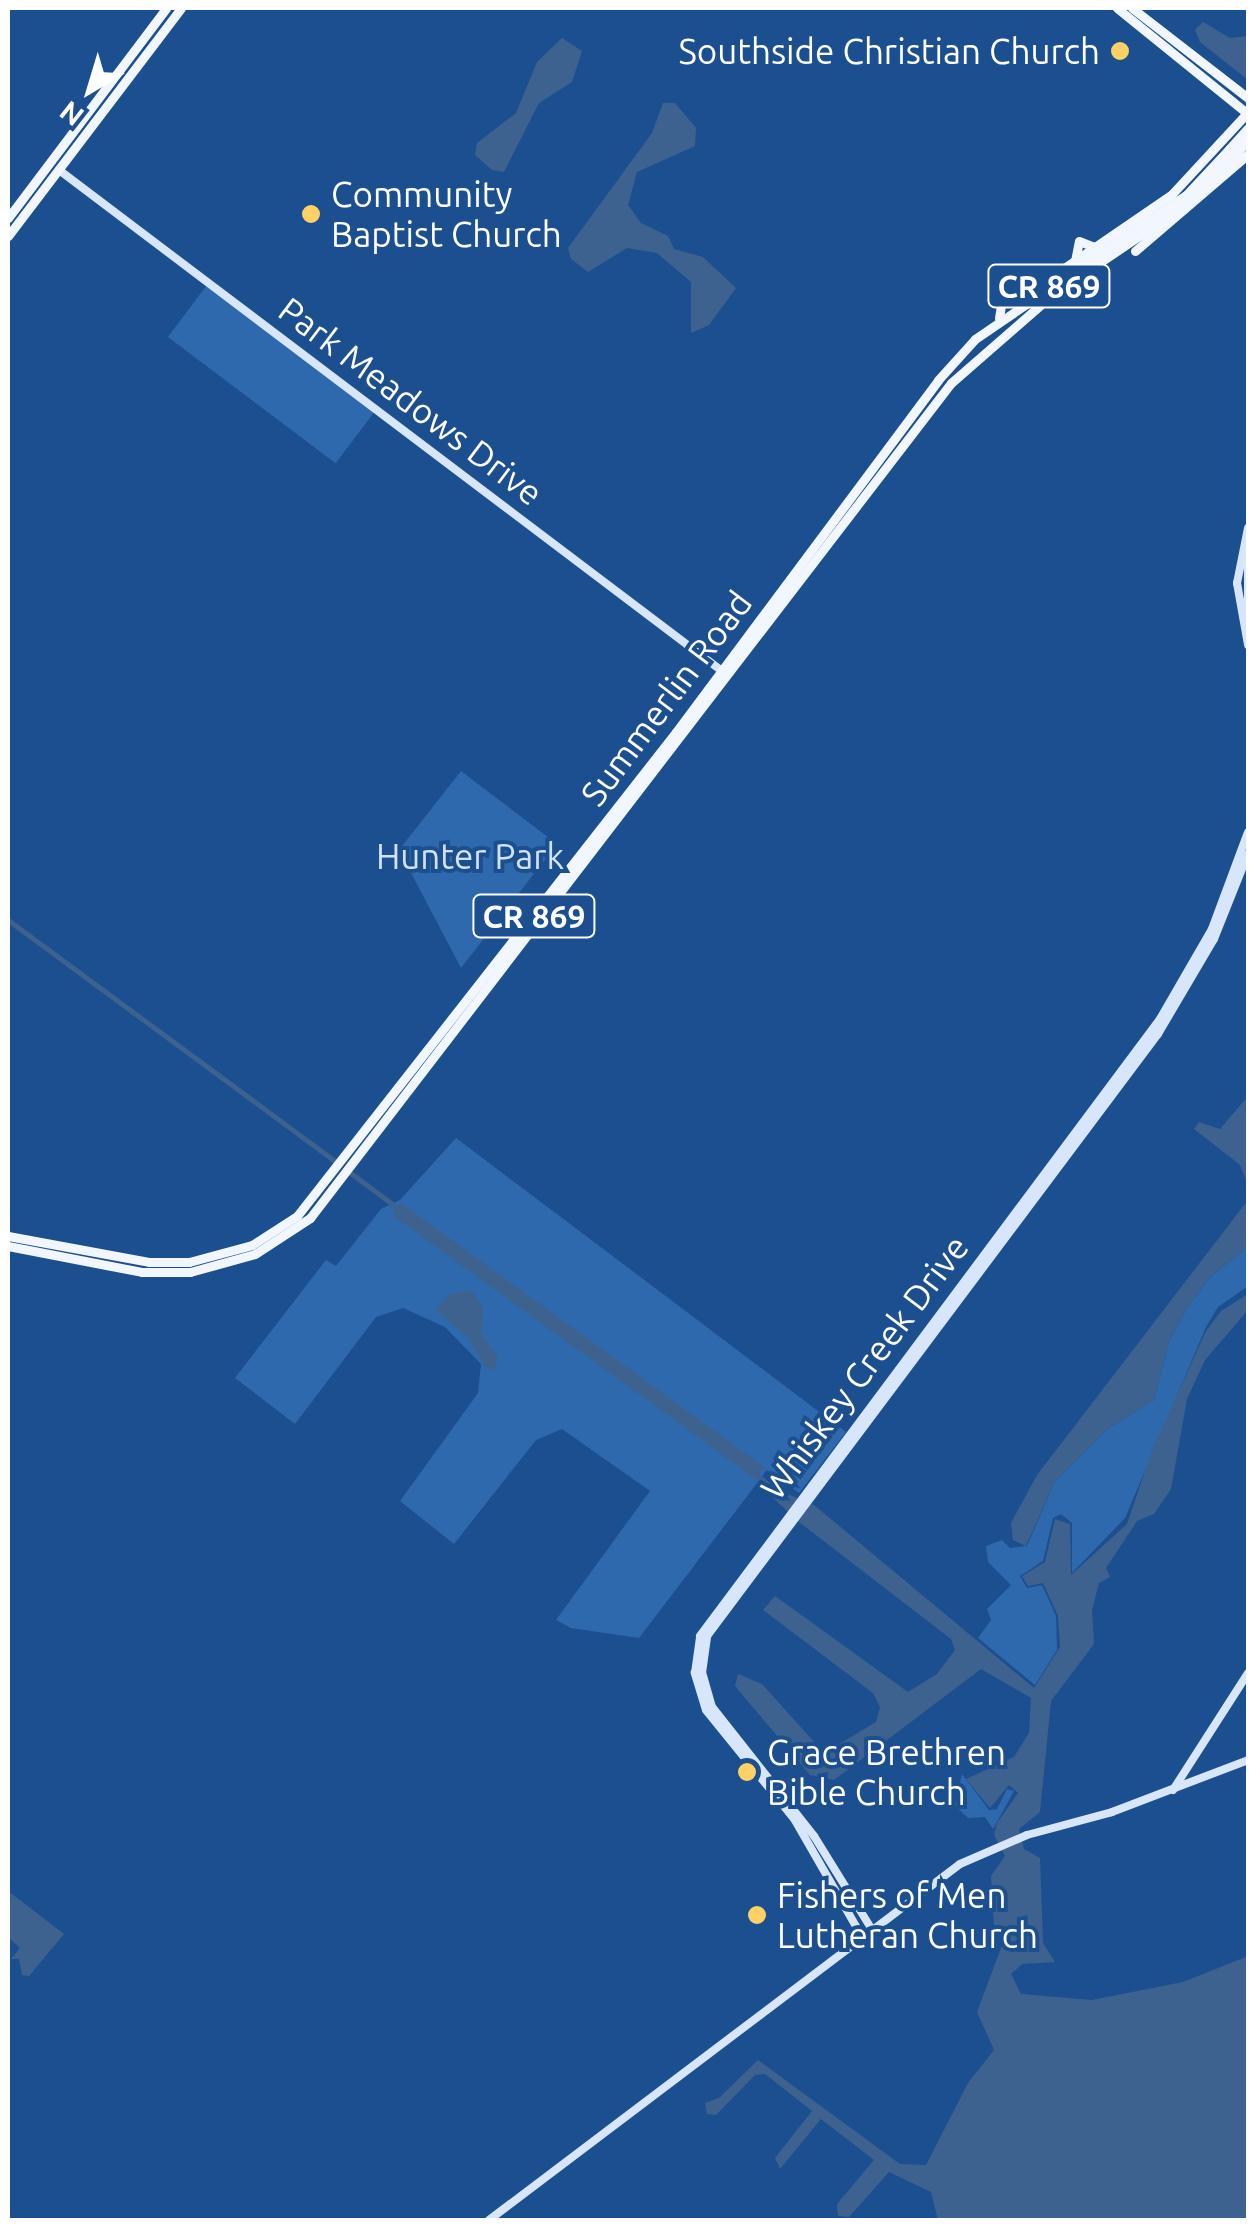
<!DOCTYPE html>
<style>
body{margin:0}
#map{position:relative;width:1256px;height:2228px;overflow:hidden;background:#1c4f8f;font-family:Ubuntu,sans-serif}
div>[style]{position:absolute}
.green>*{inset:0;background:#2f69ad;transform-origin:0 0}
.water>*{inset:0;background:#3d6290;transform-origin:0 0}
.canal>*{height:5px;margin:-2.5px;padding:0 2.5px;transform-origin:2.5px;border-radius:2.5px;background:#3d6290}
.secondary>*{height:8px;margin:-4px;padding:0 4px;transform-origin:4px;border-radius:4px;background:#d7e6fa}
.primary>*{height:9px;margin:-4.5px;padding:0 4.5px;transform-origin:4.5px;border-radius:4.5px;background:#f1f6ff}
.primary-bridge>*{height:9px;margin:-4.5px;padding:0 4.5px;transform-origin:4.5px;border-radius:4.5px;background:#f1f6ff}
.dots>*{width:28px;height:28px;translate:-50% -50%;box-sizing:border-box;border:5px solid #1c4f8f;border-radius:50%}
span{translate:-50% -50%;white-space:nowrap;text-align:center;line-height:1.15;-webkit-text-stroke:8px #1c4f8f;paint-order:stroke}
.shield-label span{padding:2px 8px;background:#1c4f8f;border:2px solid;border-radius:8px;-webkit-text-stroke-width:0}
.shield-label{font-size:32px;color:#fff;font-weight:700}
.poi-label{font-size:35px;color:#fff}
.right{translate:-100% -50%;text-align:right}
.left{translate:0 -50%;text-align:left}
.street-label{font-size:35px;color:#fff}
.park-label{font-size:35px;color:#d0e3fa}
.frame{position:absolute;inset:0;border:10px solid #fff;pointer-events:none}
.north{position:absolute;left:40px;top:40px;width:100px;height:100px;-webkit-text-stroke:8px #1c4f8f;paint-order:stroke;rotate:218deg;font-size:28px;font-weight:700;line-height:40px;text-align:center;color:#fff}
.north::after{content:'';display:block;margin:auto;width:35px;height:45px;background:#fff;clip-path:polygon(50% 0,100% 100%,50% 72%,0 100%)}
</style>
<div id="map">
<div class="green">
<i style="left:207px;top:285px;width:210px;height:65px;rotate:37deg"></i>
<i style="clip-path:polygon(461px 771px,557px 844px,461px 968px,399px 850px)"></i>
<i style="clip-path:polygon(456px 1138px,846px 1432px,799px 1493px,767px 1470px,639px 1638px,571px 1628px,556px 1620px,650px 1491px,562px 1429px,536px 1440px,454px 1544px,400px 1501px,478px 1393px,481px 1364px,445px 1327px,403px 1308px,376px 1317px,295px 1424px,235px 1378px,326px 1260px,336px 1266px,381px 1209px,400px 1200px)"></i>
<i style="clip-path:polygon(1248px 1247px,1248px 1286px,1218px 1307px,1206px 1327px,1125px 1518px,1072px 1573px,1072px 1523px,1061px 1514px,1053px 1518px,1043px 1561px,1020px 1576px,1027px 1588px,1042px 1585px,1056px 1616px,1057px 1650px,1035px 1685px,978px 1638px,991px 1620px,987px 1609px,1011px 1585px,988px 1562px,986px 1546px,1002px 1540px,1010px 1548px,1027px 1546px,1055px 1481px,1107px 1429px,1154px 1400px,1169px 1342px,1186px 1310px,1209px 1278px)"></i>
<i style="clip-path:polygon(962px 1774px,989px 1810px,997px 1809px,1007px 1789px,1014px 1791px,993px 1829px,985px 1817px,968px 1818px,955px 1806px)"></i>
</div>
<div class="water">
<i style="clip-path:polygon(1203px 22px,1230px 38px,1248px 36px,1248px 80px,1200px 42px,1195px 30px)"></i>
<i style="clip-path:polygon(562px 38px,582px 51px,572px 82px,539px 103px,504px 172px,492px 170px,475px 155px,477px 143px,516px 113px,537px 62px)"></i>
<i style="clip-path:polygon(663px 103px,675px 103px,696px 128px,695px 146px,637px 172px,628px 205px,641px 223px,668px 236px,674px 249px,703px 257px,736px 288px,709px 325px,691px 333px,691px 282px,657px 253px,627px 248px,588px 272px,571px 259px,568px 248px,652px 133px)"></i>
<i style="clip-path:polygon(1248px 1096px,1248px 1185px,1240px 1165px,1194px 1129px,1199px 1122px,1220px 1129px)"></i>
<i style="clip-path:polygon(1248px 1200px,1248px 1247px,1209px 1278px,1186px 1310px,1169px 1342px,1154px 1400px,1107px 1429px,1055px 1481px,1026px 1546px,1013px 1540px,1011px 1523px,1037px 1475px)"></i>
<i style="left:401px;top:1203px;width:449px;height:15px;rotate:36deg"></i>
<i style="clip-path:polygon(472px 1291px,483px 1307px,482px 1334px,498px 1357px,495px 1370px,485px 1367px,469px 1339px,435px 1309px,451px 1293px)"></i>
<i style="clip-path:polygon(1248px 1294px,1248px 1310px,1205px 1360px,1187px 1399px,1171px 1489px,1154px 1514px,1137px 1521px,1106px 1568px,1110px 1577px,1099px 1583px,1092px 1610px,1094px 1644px,1051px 1701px,1040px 1812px,1019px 1829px,1024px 1849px,1040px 1858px,1043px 1943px,1055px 1962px,1022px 1964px,1011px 1974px,1021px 1994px,1092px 2000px,1183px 1982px,1248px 1956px,1248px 2220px,938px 2220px,931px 2192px,889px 2172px,849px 2217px,838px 2216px,837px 2204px,874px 2160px,821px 2119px,780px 2169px,775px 2158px,812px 2111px,765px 2074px,755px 2075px,716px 2115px,707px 2114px,705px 2103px,719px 2098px,758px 2060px,900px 2164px,926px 2165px,968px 2083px,994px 2050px,977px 2012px,1004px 1940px,994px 1927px,991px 1876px,1005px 1856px,994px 1835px,997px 1823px,1018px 1793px,1009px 1785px,990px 1808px,966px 1779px,1014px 1757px,1029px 1733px,1031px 1698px,981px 1669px,834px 1780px,810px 1775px,735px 1686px,738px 1674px,762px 1684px,824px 1753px,876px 1722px,880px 1707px,873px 1693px,763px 1610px,775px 1596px,908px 1692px,937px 1674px,955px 1650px,951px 1639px,799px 1522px,771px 1496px,771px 1487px,814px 1505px,1034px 1688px,1060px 1647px,1058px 1616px,1043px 1583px,1028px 1586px,1022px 1576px,1045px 1562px,1055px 1519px,1070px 1524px,1071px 1575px,1127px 1524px,1152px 1450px,1206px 1331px,1221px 1311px)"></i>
<i style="clip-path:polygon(8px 1891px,64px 1934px,29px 1976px,22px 1975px,19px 1959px,11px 1959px,20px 1948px,8px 1937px)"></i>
</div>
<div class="canal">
<i style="left:8px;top:920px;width:411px;rotate:36.4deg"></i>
<i style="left:348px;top:1171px;width:64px;rotate:36.7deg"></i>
<i style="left:753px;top:1473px;width:29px;rotate:36deg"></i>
</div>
<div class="secondary">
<i style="left:59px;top:170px;width:836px;rotate:37.08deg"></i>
<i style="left:1248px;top:528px;width:56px;rotate:101.3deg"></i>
<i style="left:1237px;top:583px;width:63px;rotate:79.9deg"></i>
<i style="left:1248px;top:548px;width:72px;rotate:90deg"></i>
<i style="left:1173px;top:1790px;width:139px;rotate:-57.3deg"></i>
<i style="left:871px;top:1928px;width:108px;rotate:-121.8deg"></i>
<i style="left:814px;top:1836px;width:164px;rotate:-128.3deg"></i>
<i style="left:712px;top:1707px;width:35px;rotate:-106deg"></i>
<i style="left:702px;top:1673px;width:37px;rotate:-82deg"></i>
<i style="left:707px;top:1636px;width:752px;rotate:-53.16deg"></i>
<i style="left:1158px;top:1034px;width:110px;rotate:-59.5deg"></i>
<i style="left:1214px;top:939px;width:92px;rotate:-68.2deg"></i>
<i style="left:861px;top:1935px;width:133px;rotate:-119.9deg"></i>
<i style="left:795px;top:1820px;width:141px;rotate:-129deg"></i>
<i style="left:706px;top:1710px;width:39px;rotate:-107deg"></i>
<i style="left:695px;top:1673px;width:37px;rotate:-82deg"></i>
<i style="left:700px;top:1636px;width:770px;rotate:-53.29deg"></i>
<i style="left:1160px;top:1019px;width:104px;rotate:-60deg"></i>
<i style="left:1212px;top:929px;width:103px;rotate:-69.6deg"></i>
<i style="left:489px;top:2220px;width:590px;rotate:-37.08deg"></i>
<i style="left:960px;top:1864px;width:73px;rotate:-23.4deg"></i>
<i style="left:1027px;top:1835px;width:88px;rotate:-15.1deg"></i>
<i style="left:1112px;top:1812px;width:146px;rotate:-20.9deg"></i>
</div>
<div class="primary">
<i style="left:1117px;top:8px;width:169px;rotate:39deg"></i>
<i style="left:1132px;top:8px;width:147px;rotate:37.8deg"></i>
<i style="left:8px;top:218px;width:263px;rotate:-53deg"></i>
<i style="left:8px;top:236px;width:286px;rotate:-52.8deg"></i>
<i style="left:1135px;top:251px;width:149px;rotate:-40.6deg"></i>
<i style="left:1075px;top:261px;width:20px;rotate:-79deg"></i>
<i style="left:1079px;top:241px;width:17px;rotate:21deg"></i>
<i style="left:1051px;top:277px;width:147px;rotate:-34.4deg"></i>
<i style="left:1172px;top:194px;width:112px;rotate:-47.2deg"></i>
<i style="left:999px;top:318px;width:30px;rotate:-81deg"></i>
<i style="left:1004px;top:288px;width:14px;rotate:25deg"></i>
<i style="left:1017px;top:294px;width:27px;rotate:-24deg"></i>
<i style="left:8px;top:1236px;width:143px;rotate:10.4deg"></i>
<i style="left:149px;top:1262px;width:40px"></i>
<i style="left:189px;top:1262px;width:65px;rotate:-15.1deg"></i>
<i style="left:252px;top:1245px;width:54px;rotate:-32.8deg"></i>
<i style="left:297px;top:1216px;width:615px;rotate:-51.94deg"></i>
<i style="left:676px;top:732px;width:439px;rotate:-53.3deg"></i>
<i style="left:938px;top:380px;width:55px;rotate:-47.9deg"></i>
<i style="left:975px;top:339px;width:255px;rotate:-34.3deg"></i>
<i style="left:1186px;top:195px;width:63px;rotate:-46.9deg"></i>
<i style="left:8px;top:1246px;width:136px;rotate:11deg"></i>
<i style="left:142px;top:1272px;width:48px"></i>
<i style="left:190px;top:1272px;width:67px;rotate:-15.5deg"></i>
<i style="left:255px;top:1254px;width:66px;rotate:-33.2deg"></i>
<i style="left:310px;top:1218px;width:1053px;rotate:-52.49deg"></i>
<i style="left:951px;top:383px;width:135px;rotate:-41.1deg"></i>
<i style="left:1053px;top:294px;width:163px;rotate:-34deg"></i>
<i style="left:1188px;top:203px;width:67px;rotate:-45.6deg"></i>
</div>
<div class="primary-bridge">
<i style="left:1229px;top:149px;width:28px;rotate:-48deg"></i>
<i style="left:1235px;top:155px;width:20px;rotate:-49deg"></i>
</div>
<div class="dots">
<i style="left:1120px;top:51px;background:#fed167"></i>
<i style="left:311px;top:214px;background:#fed167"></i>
<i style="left:747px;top:1772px;background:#fed167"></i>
<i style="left:757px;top:1915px;background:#fed167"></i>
</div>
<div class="shield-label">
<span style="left:1049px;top:286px">CR 869</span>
<span style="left:534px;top:916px">CR 869</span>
</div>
<div class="poi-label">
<span class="right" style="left:1100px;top:51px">Southside Christian Church</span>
<span class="left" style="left:331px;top:214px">Community<br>Baptist Church</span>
<span class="left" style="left:767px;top:1772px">Grace Brethren<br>Bible Church</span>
<span class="left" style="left:777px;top:1915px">Fishers of Men<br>Lutheran Church</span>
</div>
<div class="street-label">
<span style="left:411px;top:401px;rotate:37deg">Park Meadows Drive</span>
<span style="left:666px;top:698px;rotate:-53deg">Summerlin Road</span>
<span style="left:864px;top:1367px;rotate:-53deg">Whiskey Creek Drive</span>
</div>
<div class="park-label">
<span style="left:470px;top:856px">Hunter Park</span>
</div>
<div class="frame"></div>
<div class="north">N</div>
</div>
